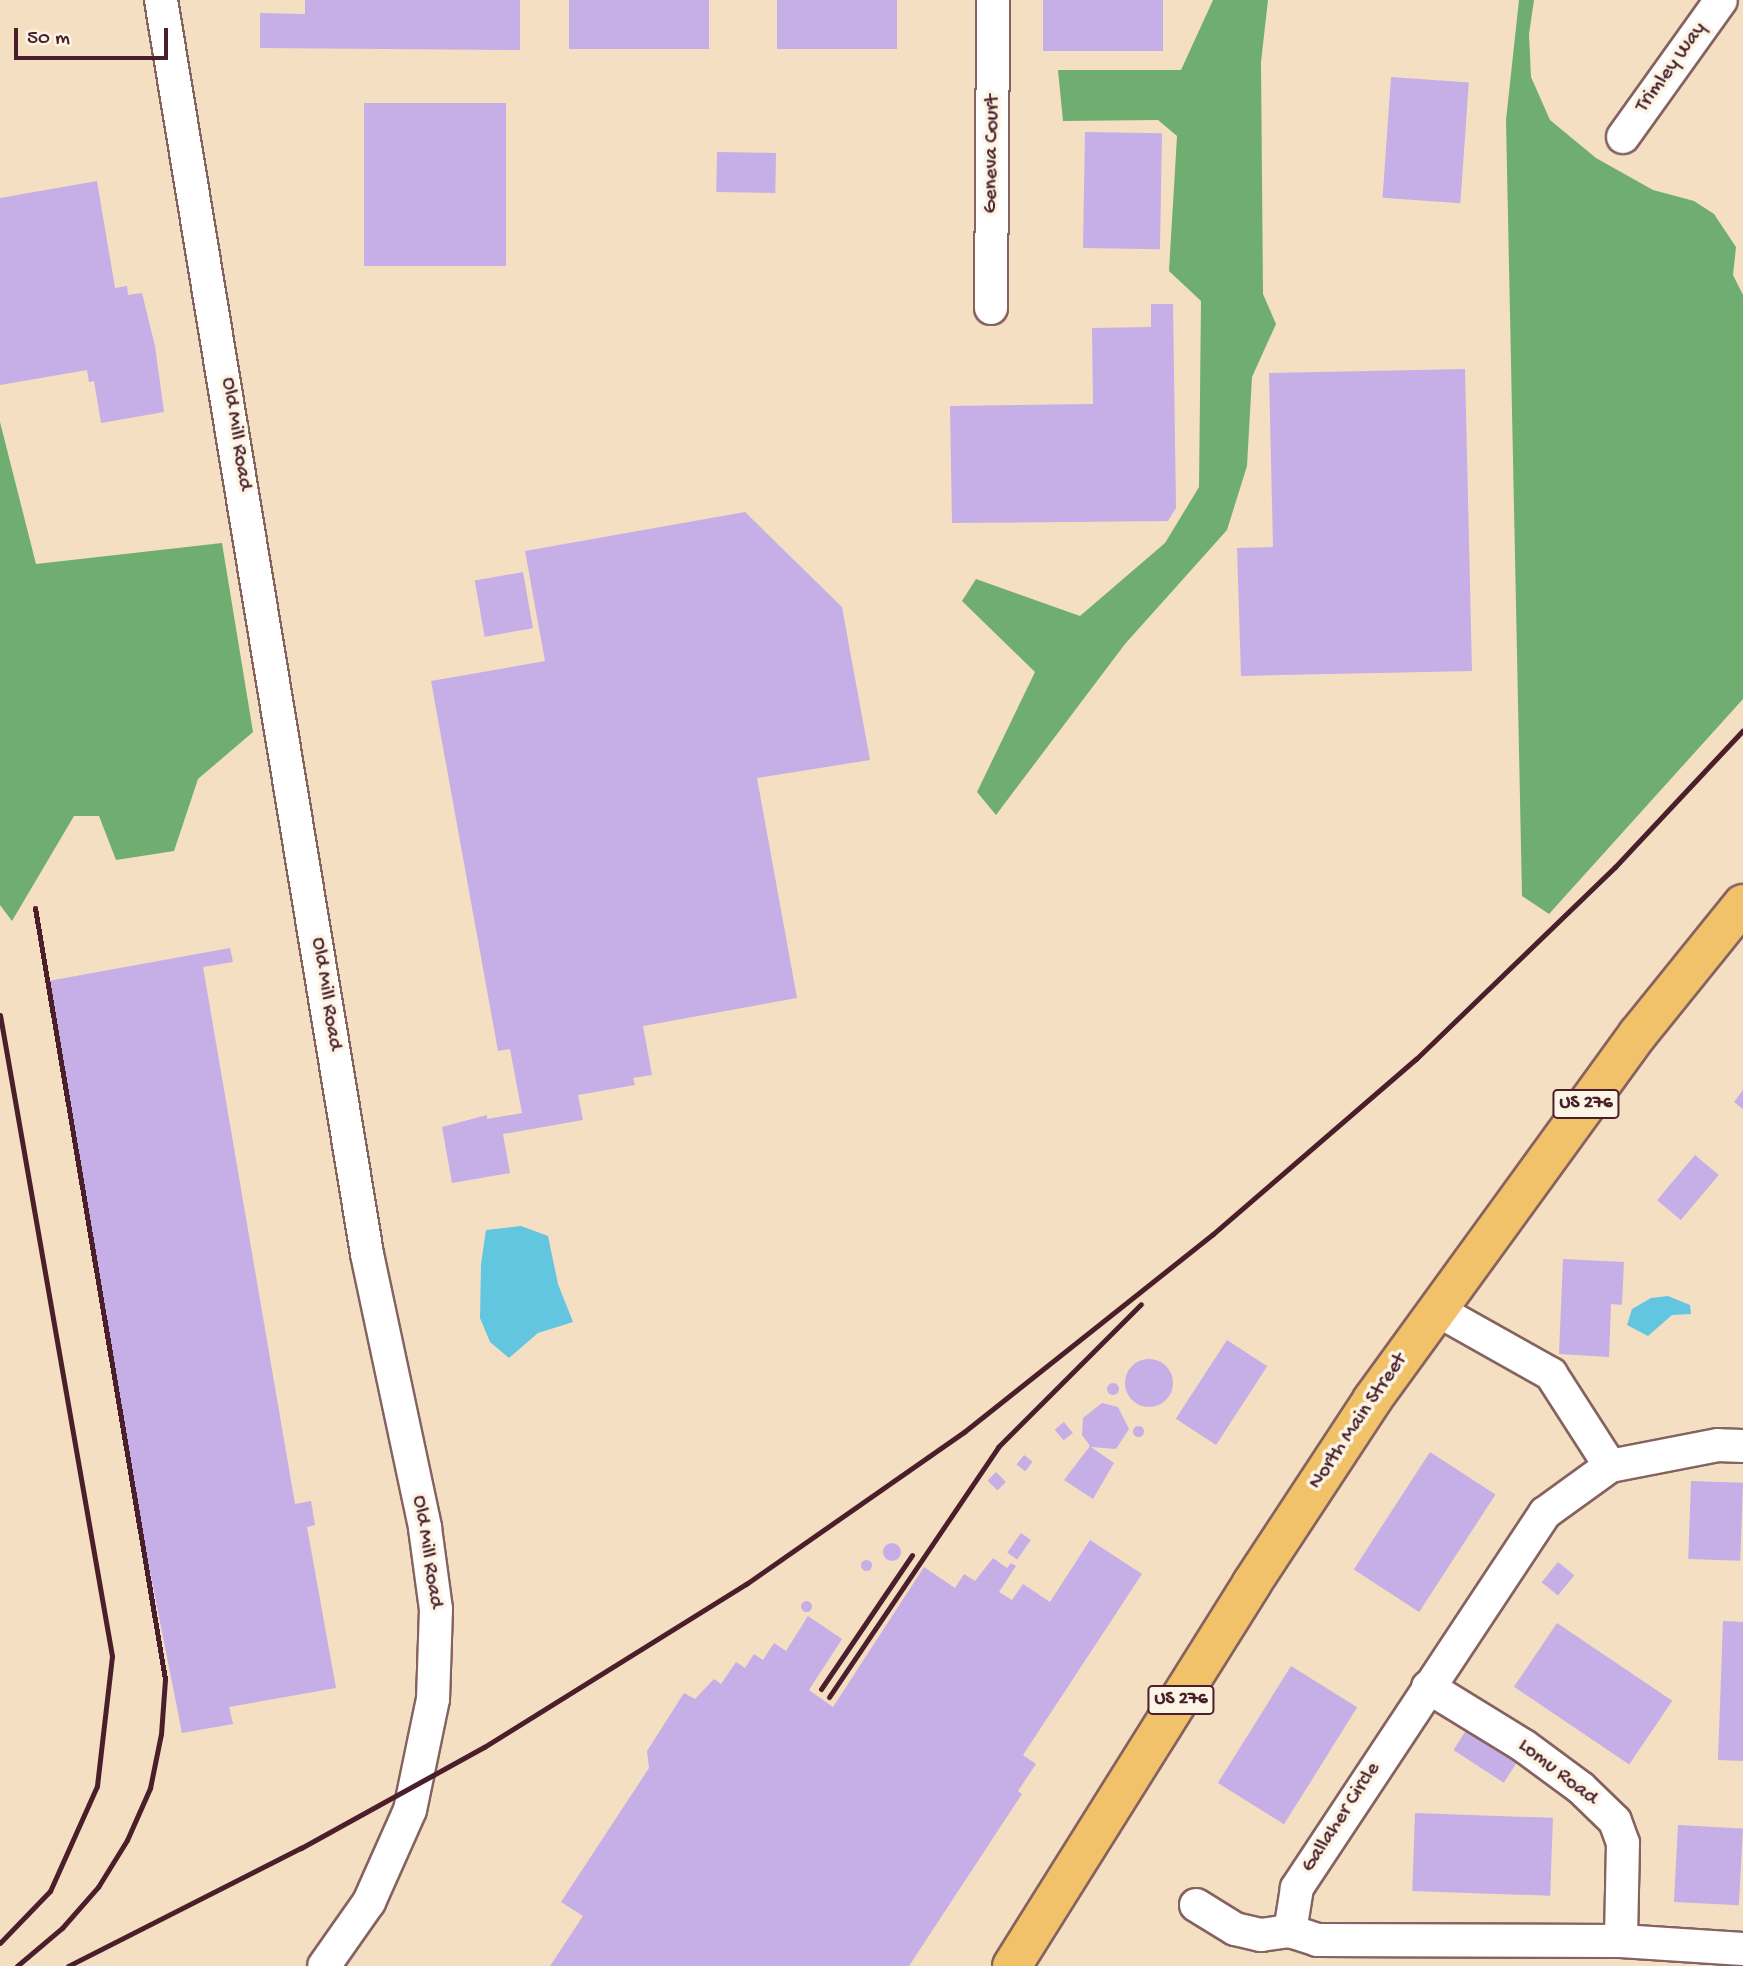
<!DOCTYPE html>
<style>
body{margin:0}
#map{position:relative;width:1743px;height:1966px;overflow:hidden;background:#f4dfc2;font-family:"Gochi Hand",sans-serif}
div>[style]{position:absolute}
.forest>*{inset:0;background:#6fae70}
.water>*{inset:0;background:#63c6e1}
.building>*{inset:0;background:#c5afe6;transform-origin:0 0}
.round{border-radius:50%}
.roads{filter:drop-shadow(2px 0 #866260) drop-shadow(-2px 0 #866260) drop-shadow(0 2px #866260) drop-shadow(0 -2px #866260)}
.minor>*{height:32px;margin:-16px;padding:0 16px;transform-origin:16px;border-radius:16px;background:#fff}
.major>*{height:38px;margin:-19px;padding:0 19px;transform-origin:19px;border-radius:19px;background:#f2c26a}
.rail>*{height:5px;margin:-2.5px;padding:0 2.5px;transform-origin:2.5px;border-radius:2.5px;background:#4a1f2b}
span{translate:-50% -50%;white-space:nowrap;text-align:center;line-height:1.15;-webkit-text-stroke:7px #fcf5e5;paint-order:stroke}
.shield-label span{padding:2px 5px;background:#fcf5e5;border:2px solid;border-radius:5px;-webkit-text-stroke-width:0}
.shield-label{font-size:19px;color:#4a1f2b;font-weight:700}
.street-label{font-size:21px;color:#4a1f2b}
.scale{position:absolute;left:14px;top:28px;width:154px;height:32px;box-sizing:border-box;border:4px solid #4a1f2b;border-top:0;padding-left:9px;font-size:21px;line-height:24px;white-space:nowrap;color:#4a1f2b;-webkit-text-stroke:5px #fcf5e5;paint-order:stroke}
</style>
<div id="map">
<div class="forest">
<i style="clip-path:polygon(1213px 0,1268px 0,1261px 62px,1263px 294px,1276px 324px,1252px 377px,1247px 466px,1227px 530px,1125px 644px,996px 815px,977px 792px,1035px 672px,962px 601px,976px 579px,1080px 616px,1165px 543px,1199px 487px,1201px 301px,1169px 271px,1177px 136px,1158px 120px,1063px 121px,1058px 70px,1181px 70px)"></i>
<i style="clip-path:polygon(1519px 0,1534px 0,1529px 34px,1531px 77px,1550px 120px,1596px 158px,1653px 190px,1694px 201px,1714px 214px,1736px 247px,1733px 275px,1743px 295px,1743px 699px,1549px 914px,1522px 896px,1506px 120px)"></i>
<i style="clip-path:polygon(0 422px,36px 564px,222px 543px,253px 732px,198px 779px,174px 851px,116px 860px,99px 816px,74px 816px,12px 921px,0 905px)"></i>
</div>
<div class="water">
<i style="clip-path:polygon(521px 1226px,548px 1236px,558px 1284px,573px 1322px,538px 1333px,509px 1358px,490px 1342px,480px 1318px,481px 1264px,486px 1230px)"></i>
<i style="clip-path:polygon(1668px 1296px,1690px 1305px,1691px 1314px,1672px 1315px,1648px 1336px,1627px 1325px,1632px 1309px,1651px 1298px)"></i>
</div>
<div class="building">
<i style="clip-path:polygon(305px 0,520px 0,520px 50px,260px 48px,260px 13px,305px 14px)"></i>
<i style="left:569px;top:0;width:140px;height:49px"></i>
<i style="left:777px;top:0;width:120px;height:49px"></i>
<i style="left:1043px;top:0;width:120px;height:51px"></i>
<i style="left:1391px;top:77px;width:78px;height:121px;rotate:4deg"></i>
<i style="left:506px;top:103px;width:163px;height:142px;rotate:90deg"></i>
<i style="left:1085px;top:132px;width:77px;height:116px;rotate:1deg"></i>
<i style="left:717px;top:152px;width:59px;height:40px;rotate:1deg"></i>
<i style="clip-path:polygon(97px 181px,115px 288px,127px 286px,128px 295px,142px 293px,155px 346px,164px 412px,101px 423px,94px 381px,89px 382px,87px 370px,0 385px,0 198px)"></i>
<i style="clip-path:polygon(1151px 304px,1173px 304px,1176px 508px,1168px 521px,952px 523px,950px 406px,1093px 404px,1092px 328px,1151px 327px)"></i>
<i style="clip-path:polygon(1465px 369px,1472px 671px,1241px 676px,1237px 548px,1273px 547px,1269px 373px)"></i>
<i style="clip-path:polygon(745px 512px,842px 607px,870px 760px,757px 778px,797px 998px,643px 1026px,652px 1075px,633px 1078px,635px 1085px,578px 1095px,583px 1120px,503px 1134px,510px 1173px,452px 1183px,442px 1127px,487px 1115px,487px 1119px,522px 1113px,510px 1049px,498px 1051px,431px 681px,545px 661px,525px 551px)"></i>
<i style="left:523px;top:572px;width:57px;height:49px;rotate:80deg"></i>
<i style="clip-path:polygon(230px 948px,233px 962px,203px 967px,295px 1504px,311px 1501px,315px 1525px,307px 1527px,336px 1688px,229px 1707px,233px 1724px,182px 1733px,142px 1531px,48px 981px)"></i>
<i style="clip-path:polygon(1743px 1090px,1743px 1109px,1734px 1102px)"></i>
<i style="left:1695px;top:1155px;width:31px;height:59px;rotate:40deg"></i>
<i style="clip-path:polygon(1563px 1259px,1624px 1262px,1622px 1305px,1611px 1304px,1609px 1357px,1559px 1354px)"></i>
<i style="left:1227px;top:1340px;width:48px;height:94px;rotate:33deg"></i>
<i class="round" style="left:1125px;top:1359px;width:48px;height:48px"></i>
<i class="round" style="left:1107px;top:1383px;width:12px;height:12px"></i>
<i style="clip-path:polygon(1102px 1403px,1118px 1407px,1129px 1429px,1116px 1449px,1091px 1447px,1114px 1463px,1093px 1499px,1064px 1480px,1090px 1446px,1082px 1435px,1083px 1418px)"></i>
<i style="left:1064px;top:1422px;width:14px;height:12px;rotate:51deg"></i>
<i class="round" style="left:1132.5px;top:1425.5px;width:11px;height:11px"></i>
<i style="left:1430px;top:1452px;width:78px;height:140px;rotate:33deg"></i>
<i style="left:1024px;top:1455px;width:11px;height:12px;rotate:38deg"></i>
<i style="left:996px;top:1472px;width:14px;height:12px;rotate:45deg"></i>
<i style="left:1691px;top:1481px;width:52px;height:78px;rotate:2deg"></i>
<i style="left:1021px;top:1533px;width:12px;height:24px;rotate:35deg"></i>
<i style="clip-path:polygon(1090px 1540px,1142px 1574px,1023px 1755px,1036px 1764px,1018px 1791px,1022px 1794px,909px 1966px,550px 1966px,583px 1916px,561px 1902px,649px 1768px,647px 1751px,684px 1693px,695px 1699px,714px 1679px,721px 1684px,736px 1662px,745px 1668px,754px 1654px,763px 1660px,774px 1643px,786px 1651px,808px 1616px,842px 1639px,809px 1690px,833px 1707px,924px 1567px,955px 1588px,964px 1574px,975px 1581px,993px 1558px,1007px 1568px,1011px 1563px,1016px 1566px,999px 1592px,1012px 1600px,1023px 1584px,1050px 1602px)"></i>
<i class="round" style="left:883px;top:1543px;width:18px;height:18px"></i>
<i class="round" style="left:860.5px;top:1559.5px;width:11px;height:11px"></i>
<i style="left:1558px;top:1562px;width:21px;height:26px;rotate:39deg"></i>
<i class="round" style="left:800.5px;top:1600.5px;width:11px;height:11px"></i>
<i style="clip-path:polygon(1723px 1621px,1743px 1622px,1743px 1761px,1718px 1760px)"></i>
<i style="left:1557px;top:1623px;width:139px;height:77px;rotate:34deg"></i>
<i style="left:1291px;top:1666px;width:78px;height:138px;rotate:32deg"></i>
<i style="left:1467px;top:1729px;width:60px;height:25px;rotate:33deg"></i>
<i style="left:1415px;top:1813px;width:138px;height:78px;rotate:2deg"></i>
<i style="left:1678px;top:1825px;width:65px;height:77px;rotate:3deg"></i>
</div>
<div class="roads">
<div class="minor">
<i style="left:161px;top:0;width:1271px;rotate:80.67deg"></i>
<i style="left:367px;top:1254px;width:280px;rotate:78deg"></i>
<i style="left:425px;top:1528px;width:82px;rotate:82.3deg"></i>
<i style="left:436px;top:1609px;width:90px;rotate:91.9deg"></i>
<i style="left:433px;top:1699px;width:113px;rotate:101.7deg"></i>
<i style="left:410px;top:1810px;width:101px;rotate:114deg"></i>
<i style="left:369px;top:1902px;width:78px;rotate:125.1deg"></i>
<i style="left:1623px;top:137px;width:168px;rotate:-54.4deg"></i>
<i style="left:991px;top:308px;width:308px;rotate:-89.6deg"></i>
<i style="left:1437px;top:1310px;width:131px;rotate:29.3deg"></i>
<i style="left:1551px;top:1374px;width:109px;rotate:57.3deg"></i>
<i style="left:1743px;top:1446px;width:25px;rotate:-178deg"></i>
<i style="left:1718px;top:1445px;width:110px;rotate:169deg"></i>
<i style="left:1610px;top:1466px;width:80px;rotate:144.1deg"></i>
<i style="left:1545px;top:1513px;width:450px;rotate:123.5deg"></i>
<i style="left:1297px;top:1888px;width:44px;rotate:99.2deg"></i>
<i style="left:1290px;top:1931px;width:28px;rotate:18deg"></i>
<i style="left:1317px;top:1940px;width:304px;rotate:0.2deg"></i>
<i style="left:1621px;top:1941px;width:122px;rotate:3.8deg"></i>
<i style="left:1428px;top:1687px;width:113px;rotate:31.6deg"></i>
<i style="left:1524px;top:1746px;width:71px;rotate:36.4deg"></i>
<i style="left:1581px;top:1788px;width:47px;rotate:44.1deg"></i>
<i style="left:1615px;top:1821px;width:23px;rotate:70deg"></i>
<i style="left:1623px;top:1843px;width:98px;rotate:91.2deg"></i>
<i style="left:1196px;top:1905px;width:46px;rotate:31.6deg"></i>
<i style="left:1235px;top:1929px;width:27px;rotate:13deg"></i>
<i style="left:1261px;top:1935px;width:29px;rotate:-8deg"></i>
</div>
<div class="major">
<i style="left:1012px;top:1966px;width:452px;rotate:-57.9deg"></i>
<i style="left:1252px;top:1583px;width:219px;rotate:-56.7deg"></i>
<i style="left:1372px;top:1400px;width:452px;rotate:-54deg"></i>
<i style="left:1638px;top:1034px;width:167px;rotate:-51.1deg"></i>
</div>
</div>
<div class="rail">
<i style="left:0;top:1015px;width:651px;rotate:80.09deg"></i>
<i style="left:112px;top:1656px;width:131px;rotate:96.6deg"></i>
<i style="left:97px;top:1786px;width:115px;rotate:114.1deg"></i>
<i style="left:50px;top:1891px;width:72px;rotate:133.9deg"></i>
<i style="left:821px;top:1689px;width:162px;rotate:-55.8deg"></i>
<i style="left:829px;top:1697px;width:302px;rotate:-55.9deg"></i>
<i style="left:998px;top:1447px;width:202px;rotate:-45deg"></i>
<i style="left:17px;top:1966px;width:59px;rotate:-40.2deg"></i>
<i style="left:62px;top:1928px;width:55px;rotate:-48.7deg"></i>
<i style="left:98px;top:1887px;width:55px;rotate:-58.3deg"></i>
<i style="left:127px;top:1840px;width:57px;rotate:-66.1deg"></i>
<i style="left:150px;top:1788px;width:55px;rotate:-78.5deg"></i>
<i style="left:161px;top:1734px;width:55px;rotate:-85.8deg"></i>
<i style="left:165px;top:1679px;width:782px;rotate:-99.57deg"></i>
<i style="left:68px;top:1966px;width:261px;rotate:-26.9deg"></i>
<i style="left:301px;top:1848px;width:209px;rotate:-28.9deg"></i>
<i style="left:484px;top:1747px;width:309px;rotate:-31.9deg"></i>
<i style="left:746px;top:1584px;width:266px;rotate:-34.9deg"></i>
<i style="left:964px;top:1432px;width:318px;rotate:-38.5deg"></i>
<i style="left:1213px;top:1234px;width:268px;rotate:-40.8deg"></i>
<i style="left:1416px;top:1059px;width:277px;rotate:-44deg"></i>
<i style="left:1615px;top:867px;width:187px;rotate:-46.9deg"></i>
</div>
<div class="shield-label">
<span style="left:1586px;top:1104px">US 276</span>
<span style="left:1181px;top:1700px">US 276</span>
</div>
<div class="street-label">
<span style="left:1672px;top:68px;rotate:-54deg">Trimley Way</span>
<span style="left:993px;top:154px;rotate:-89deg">Geneva Court</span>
<span style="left:235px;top:434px;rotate:81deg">Old Mill Road</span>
<span style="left:325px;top:994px;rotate:81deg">Old Mill Road</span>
<span style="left:1359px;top:1422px;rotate:-56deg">North Main Street</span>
<span style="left:426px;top:1552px;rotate:81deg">Old Mill Road</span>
<span style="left:1557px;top:1773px;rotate:38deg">Lomu Road</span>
<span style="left:1342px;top:1818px;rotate:-57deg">Gallaher Circle</span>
</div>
<div class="scale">50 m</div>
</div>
